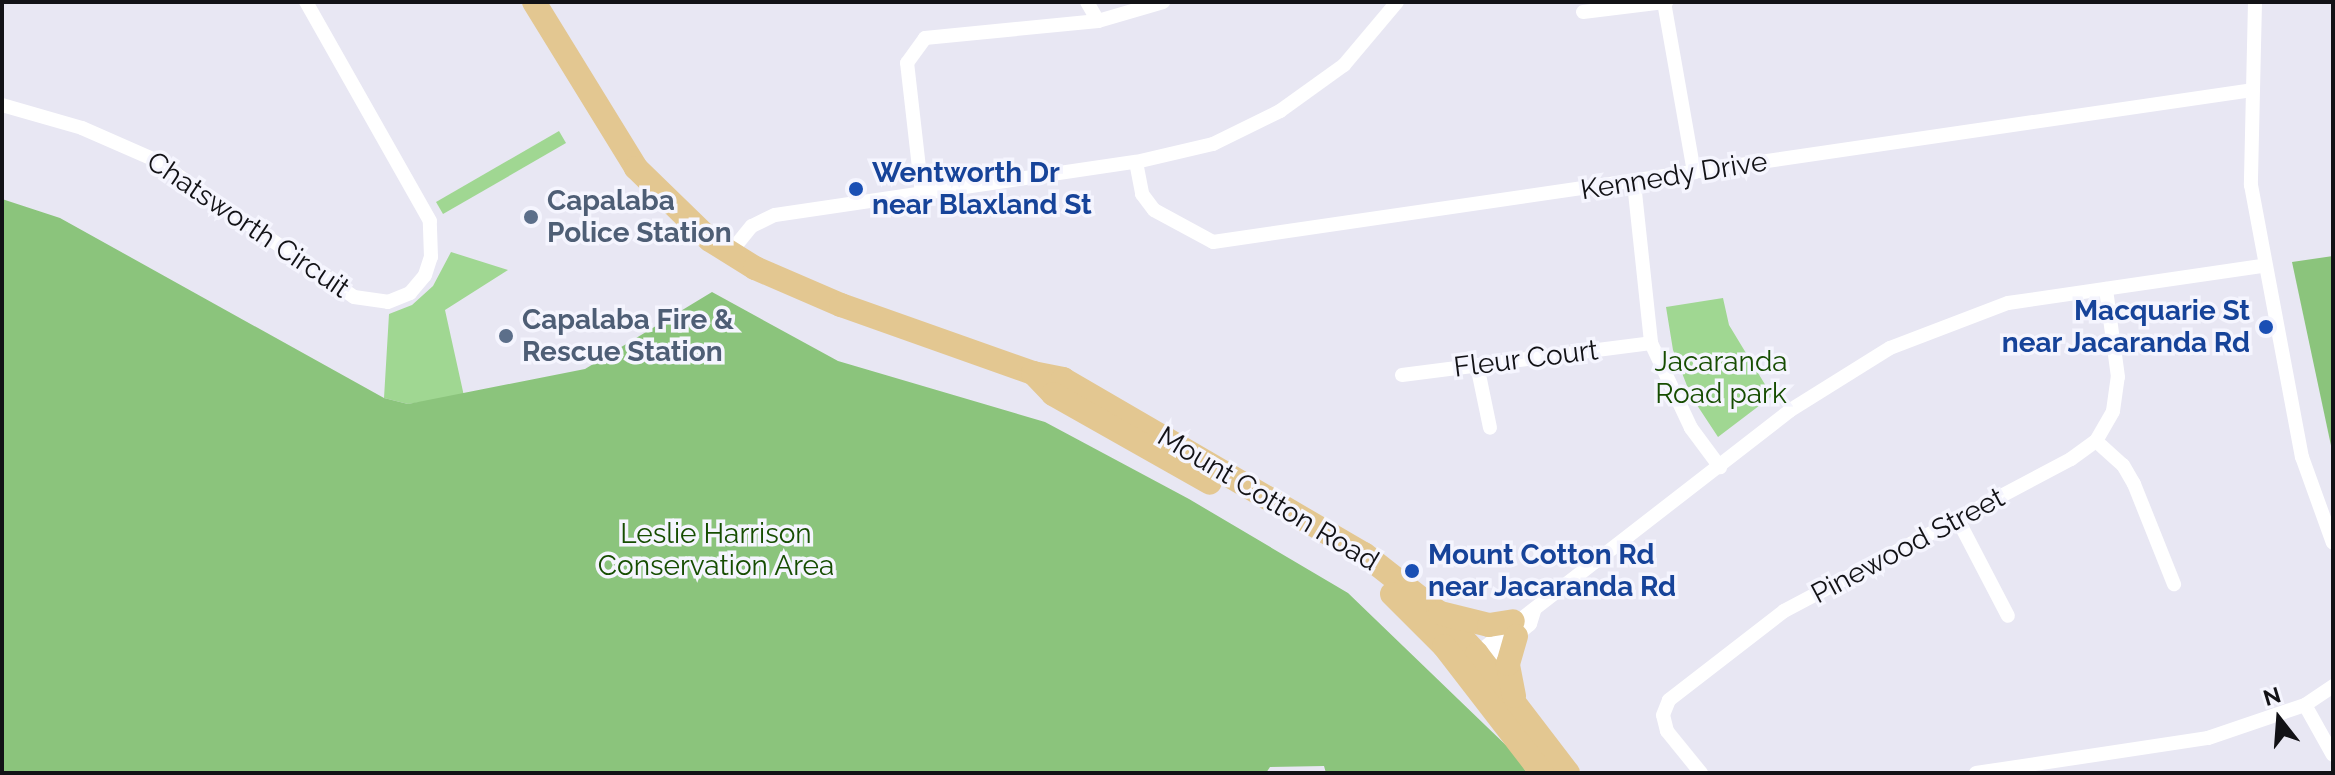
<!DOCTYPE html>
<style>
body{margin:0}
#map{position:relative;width:2335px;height:775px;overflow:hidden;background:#e8e7f3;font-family:Raleway,sans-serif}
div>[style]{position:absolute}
.green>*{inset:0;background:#a0d792;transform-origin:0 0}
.forest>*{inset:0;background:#8bc47c}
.minor>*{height:14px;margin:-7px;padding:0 7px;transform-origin:7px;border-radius:7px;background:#fff}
.primary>*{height:24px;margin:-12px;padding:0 12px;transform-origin:12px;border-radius:12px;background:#e3c791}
.dots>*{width:22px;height:22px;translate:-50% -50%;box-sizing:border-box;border:4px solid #f5f5fe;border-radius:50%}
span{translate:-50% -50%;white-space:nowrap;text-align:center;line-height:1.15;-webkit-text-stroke:7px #f5f5fe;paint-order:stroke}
.transit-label{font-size:28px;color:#164399;font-weight:700}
.left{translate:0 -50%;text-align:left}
.right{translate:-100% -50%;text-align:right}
.street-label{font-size:28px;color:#121216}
.service-label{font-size:28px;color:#4e5e75;font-weight:700}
.park-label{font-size:28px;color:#164d01}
.frame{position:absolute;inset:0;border:4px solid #121216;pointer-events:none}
.north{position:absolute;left:2239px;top:679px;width:80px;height:80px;-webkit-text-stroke:6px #f5f5fe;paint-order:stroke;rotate:343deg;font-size:22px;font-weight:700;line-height:32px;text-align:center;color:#121216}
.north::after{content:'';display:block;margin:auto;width:28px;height:36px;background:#121216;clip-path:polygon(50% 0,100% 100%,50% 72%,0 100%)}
</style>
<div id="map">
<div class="green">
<i style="left:559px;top:131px;width:14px;height:142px;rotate:60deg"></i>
<i style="clip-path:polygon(451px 252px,508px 270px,445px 310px,464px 396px,408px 404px,384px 398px,389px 314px,412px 305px,433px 286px)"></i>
<i style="clip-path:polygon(1723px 298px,1729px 325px,1772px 396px,1718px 437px,1691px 396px,1673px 350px,1666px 307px)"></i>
</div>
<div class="forest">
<i style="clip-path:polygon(2px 199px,60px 218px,384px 398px,408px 404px,585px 369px,712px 292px,838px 361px,1045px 422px,1189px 499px,1348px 593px,1513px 752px,1527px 773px,1326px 773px,1324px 766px,1270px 767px,1266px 773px,2px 773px)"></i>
<i style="clip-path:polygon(2333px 256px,2333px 455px,2292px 262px)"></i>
</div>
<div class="minor">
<i style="left:1087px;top:2px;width:22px;rotate:60deg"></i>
<i style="left:1664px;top:2px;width:173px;rotate:80deg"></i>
<i style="left:2255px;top:2px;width:183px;rotate:91.3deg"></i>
<i style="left:2251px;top:185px;width:277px;rotate:79.4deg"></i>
<i style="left:2302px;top:457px;width:91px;rotate:70.2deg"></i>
<i style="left:1583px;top:12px;width:84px;rotate:-6.9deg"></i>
<i style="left:2px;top:105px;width:83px;rotate:16deg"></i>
<i style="left:82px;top:128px;width:82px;rotate:23.7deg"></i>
<i style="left:157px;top:161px;width:239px;rotate:34.6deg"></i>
<i style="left:354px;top:297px;width:34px;rotate:8deg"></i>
<i style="left:388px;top:302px;width:24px;rotate:-22deg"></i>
<i style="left:410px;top:293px;width:23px;rotate:-50deg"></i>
<i style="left:425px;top:275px;width:19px;rotate:-72deg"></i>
<i style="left:431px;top:257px;width:36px;rotate:-92deg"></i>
<i style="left:430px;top:221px;width:252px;rotate:-119.5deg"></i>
<i style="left:1136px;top:162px;width:33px;rotate:79deg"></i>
<i style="left:1142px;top:194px;width:20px;rotate:53deg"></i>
<i style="left:1154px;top:210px;width:67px;rotate:28.5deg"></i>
<i style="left:1213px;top:242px;width:1050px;rotate:-8.32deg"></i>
<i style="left:1634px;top:183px;width:161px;rotate:83.9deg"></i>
<i style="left:1651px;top:343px;width:94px;rotate:64.8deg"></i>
<i style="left:1691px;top:428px;width:49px;rotate:53.4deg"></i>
<i style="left:922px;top:194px;width:132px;rotate:-96.5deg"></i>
<i style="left:907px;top:63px;width:31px;rotate:-54deg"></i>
<i style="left:925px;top:38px;width:174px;rotate:-5.6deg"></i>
<i style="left:1098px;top:21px;width:68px;rotate:-16.3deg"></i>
<i style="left:729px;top:254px;width:36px;rotate:-51deg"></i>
<i style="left:752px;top:226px;width:25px;rotate:-26deg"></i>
<i style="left:775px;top:215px;width:365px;rotate:-8.4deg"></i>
<i style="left:1136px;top:162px;width:79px;rotate:-13.2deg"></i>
<i style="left:1213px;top:144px;width:75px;rotate:-26.2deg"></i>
<i style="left:1280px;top:111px;width:79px;rotate:-35.7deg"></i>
<i style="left:1344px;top:65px;width:82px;rotate:-49.9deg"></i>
<i style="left:1477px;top:365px;width:64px;rotate:78.3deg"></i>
<i style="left:1402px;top:375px;width:251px;rotate:-7.3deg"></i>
<i style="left:2096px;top:441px;width:36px;rotate:42deg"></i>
<i style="left:2123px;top:465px;width:22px;rotate:60deg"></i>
<i style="left:2134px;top:484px;width:108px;rotate:68.2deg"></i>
<i style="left:1958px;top:520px;width:108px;rotate:62.5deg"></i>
<i style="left:1471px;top:658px;width:403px;rotate:-37.8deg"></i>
<i style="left:1789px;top:411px;width:119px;rotate:-32deg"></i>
<i style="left:1890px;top:348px;width:126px;rotate:-20.9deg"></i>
<i style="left:2008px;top:303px;width:258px;rotate:-8.3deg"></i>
<i style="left:1479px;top:666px;width:66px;rotate:-39.5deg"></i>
<i style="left:1530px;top:624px;width:14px;rotate:-73deg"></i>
<i style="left:2305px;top:705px;width:57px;rotate:60.8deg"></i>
<i style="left:1701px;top:773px;width:54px;rotate:-129deg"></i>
<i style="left:1667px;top:731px;width:16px;rotate:-104deg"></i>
<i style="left:1663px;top:715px;width:16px;rotate:-68deg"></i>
<i style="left:1669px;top:700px;width:145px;rotate:-37.7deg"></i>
<i style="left:1784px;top:611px;width:325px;rotate:-27.9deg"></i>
<i style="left:2071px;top:459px;width:31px;rotate:-36deg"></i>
<i style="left:2096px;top:441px;width:34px;rotate:-60deg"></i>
<i style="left:2113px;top:411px;width:34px;rotate:-82deg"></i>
<i style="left:2118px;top:377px;width:89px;rotate:-97.8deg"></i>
<i style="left:1976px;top:773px;width:235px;rotate:-8.6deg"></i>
<i style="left:2208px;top:738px;width:102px;rotate:-18.8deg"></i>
<i style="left:2305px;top:705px;width:34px;rotate:-34deg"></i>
</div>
<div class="primary">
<i style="left:534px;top:2px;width:195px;rotate:58.4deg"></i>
<i style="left:636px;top:168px;width:103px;rotate:44.2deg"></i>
<i style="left:710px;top:240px;width:53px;rotate:31.9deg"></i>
<i style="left:755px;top:268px;width:94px;rotate:23.3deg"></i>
<i style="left:841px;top:305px;width:204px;rotate:19.5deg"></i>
<i style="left:1033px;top:373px;width:31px;rotate:11deg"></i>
<i style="left:1063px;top:379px;width:348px;rotate:30.2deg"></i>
<i style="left:1364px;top:554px;width:94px;rotate:38.1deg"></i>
<i style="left:1438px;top:612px;width:57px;rotate:47.1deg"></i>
<i style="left:1477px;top:654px;width:150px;rotate:52.6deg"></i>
<i style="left:1033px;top:373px;width:29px;rotate:46deg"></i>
<i style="left:1053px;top:394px;width:180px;rotate:29.5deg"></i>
<i style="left:1392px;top:594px;width:74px;rotate:45deg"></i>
<i style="left:1444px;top:646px;width:160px;rotate:52.3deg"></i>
<i style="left:1440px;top:613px;width:50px;rotate:13.8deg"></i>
<i style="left:1489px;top:625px;width:24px;rotate:-9deg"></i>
<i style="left:1514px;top:696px;width:33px;rotate:-101deg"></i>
<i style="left:1508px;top:664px;width:29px;rotate:-74deg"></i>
</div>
<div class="dots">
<i style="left:856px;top:189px;background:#1a4fb4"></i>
<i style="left:531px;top:217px;background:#5c6f8a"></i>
<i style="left:2266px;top:327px;background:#1a4fb4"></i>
<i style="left:506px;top:336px;background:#5c6f8a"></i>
<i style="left:1412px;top:571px;background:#1a4fb4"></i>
</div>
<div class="transit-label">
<span class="left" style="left:872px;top:189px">Wentworth Dr<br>near Blaxland St</span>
<span class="right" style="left:2250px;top:327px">Macquarie St<br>near Jacaranda Rd</span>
<span class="left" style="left:1428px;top:571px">Mount Cotton Rd<br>near Jacaranda Rd</span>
</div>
<div class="street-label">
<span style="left:1674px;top:176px;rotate:-9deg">Kennedy Drive</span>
<span style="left:248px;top:225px;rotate:34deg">Chatsworth Circuit</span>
<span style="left:1526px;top:359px;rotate:-7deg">Fleur Court</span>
<span style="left:1268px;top:499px;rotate:31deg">Mount Cotton Road</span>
<span style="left:1908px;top:546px;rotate:-28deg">Pinewood Street</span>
</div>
<div class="service-label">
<span class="left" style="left:547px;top:217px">Capalaba<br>Police Station</span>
<span class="left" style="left:522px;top:336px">Capalaba Fire &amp;<br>Rescue Station</span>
</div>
<div class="park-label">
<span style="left:1721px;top:378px">Jacaranda<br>Road park</span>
<span style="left:716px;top:550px">Leslie Harrison<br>Conservation Area</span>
</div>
<div class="frame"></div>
<div class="north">N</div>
</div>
